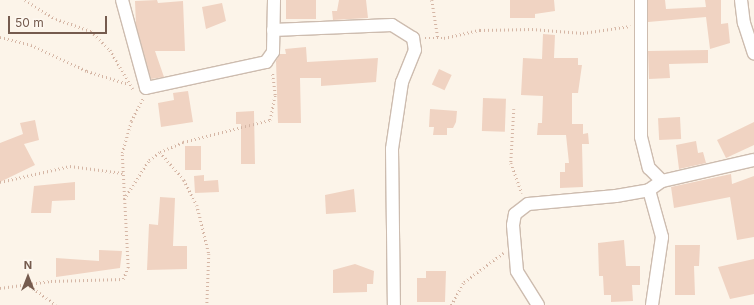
<!DOCTYPE html>
<style>
body{margin:0}
#map{position:relative;width:754px;height:305px;overflow:hidden;background:#fcf4e9;font-family:Inter,sans-serif}
div>[style]{position:absolute}
.building>*{inset:0;background:#f0d3c2;transform-origin:0 0}
.path>*{height:2.5px;margin-top:-1.25px;transform-origin:0;background:repeating-linear-gradient(90deg,#d5b6a5 0 1px,transparent 0 4px)}
.roads{filter:drop-shadow(1px 0 #cdbcaf) drop-shadow(-1px 0 #cdbcaf) drop-shadow(0 1px #cdbcaf) drop-shadow(0 -1px #cdbcaf)}
.minor>*{height:12px;margin:-6px;padding:0 6px;transform-origin:6px;border-radius:6px;background:#fff}
span{translate:-50% -50%;white-space:nowrap;text-align:center;line-height:1.15;-webkit-text-stroke:3px #fef8f0;paint-order:stroke}
.north{position:absolute;left:8px;top:257px;width:40px;height:40px;-webkit-text-stroke:3px #fef8f0;paint-order:stroke;rotate:0deg;font-size:11px;font-weight:700;line-height:16px;text-align:center;color:#755b4e}
.north::after{content:'';display:block;margin:auto;width:14px;height:18px;background:#755b4e;clip-path:polygon(50% 0,100% 100%,50% 72%,0 100%)}
.scale{position:absolute;left:8px;top:16px;width:99px;height:18px;box-sizing:border-box;border:2px solid #755b4e;border-top:0;padding-left:5px;font-size:12px;line-height:14px;white-space:nowrap;color:#755b4e;-webkit-text-stroke:3px #fef8f0;paint-order:stroke}
</style>
<div id="map">
<div class="building">
<i style="clip-path:polygon(157px 0,158px 3px,183px 1px,185px 51px,155px 51px,164px 77px,151px 79px,136px 25px,135px 1px)"></i>
<i style="left:286px;top:0;width:30px;height:19px"></i>
<i style="clip-path:polygon(339px 0,366px 0,368px 18px,333px 20px,332px 11px,337px 11px)"></i>
<i style="clip-path:polygon(510px 0,554px 0,555px 11px,535px 14px,535px 18px,510px 18px)"></i>
<i style="clip-path:polygon(648px 0,665px 0,666px 9px,706px 7px,705px 0,721px 0,721px 24px,728px 23px,730px 43px,710px 49px,706px 17px,648px 22px)"></i>
<i style="clip-path:polygon(222px 3px,226px 21px,206px 29px,202px 7px)"></i>
<i style="clip-path:polygon(543px 34px,555px 35px,554px 58px,578px 58px,578px 65px,582px 65px,578px 93px,572px 93px,572px 124px,583px 124px,583px 134px,588px 133px,589px 144px,582px 144px,583px 187px,560px 188px,560px 172px,565px 172px,565px 163px,569px 163px,566px 135px,537px 135px,538px 123px,542px 123px,543px 96px,521px 95px,523px 58px,542px 59px)"></i>
<i style="clip-path:polygon(306px 47px,307px 62px,378px 58px,376px 82px,321px 86px,321px 78px,300px 78px,301px 123px,278px 123px,276px 61px,280px 54px,286px 54px,285px 49px)"></i>
<i style="clip-path:polygon(708px 50px,708px 63px,669px 64px,670px 78px,649px 79px,648px 51px)"></i>
<i style="left:439px;top:69px;width:14px;height:17px;rotate:25deg"></i>
<i style="clip-path:polygon(188px 91px,193px 122px,161px 127px,158px 103px,174px 100px,173px 93px)"></i>
<i style="left:483px;top:98px;width:23px;height:33px;rotate:2deg"></i>
<i style="clip-path:polygon(430px 109px,457px 111px,456px 122px,453px 128px,447px 128px,447px 135px,433px 135px,434px 127px,429px 127px)"></i>
<i style="clip-path:polygon(254px 111px,255px 164px,241px 164px,241px 124px,236px 124px,236px 112px)"></i>
<i style="left:680px;top:117px;width:22px;height:22px;rotate:87deg"></i>
<i style="clip-path:polygon(35px 120px,39px 140px,24px 144px,35px 165px,0 182px,0 143px,23px 134px,20px 123px)"></i>
<i style="clip-path:polygon(754px 122px,754px 145px,726px 158px,717px 140px)"></i>
<i style="clip-path:polygon(696px 141px,698px 153px,703px 152px,706px 163px,679px 169px,676px 145px)"></i>
<i style="left:185px;top:146px;width:16px;height:24px"></i>
<i style="clip-path:polygon(731px 174px,732px 184px,754px 176px,754px 237px,737px 240px,730px 197px,674px 208px,671px 187px)"></i>
<i style="clip-path:polygon(204px 175px,204px 181px,218px 180px,219px 192px,195px 193px,194px 176px)"></i>
<i style="clip-path:polygon(75px 182px,75px 200px,52px 201px,51px 213px,31px 213px,34px 186px)"></i>
<i style="clip-path:polygon(354px 189px,356px 212px,326px 214px,325px 195px)"></i>
<i style="clip-path:polygon(160px 197px,175px 198px,173px 246px,187px 246px,187px 269px,147px 270px,149px 224px,158px 225px)"></i>
<i style="clip-path:polygon(624px 240px,626px 266px,640px 266px,640px 285px,632px 285px,633px 301px,611px 302px,611px 295px,604px 295px,603px 276px,599px 276px,598px 243px)"></i>
<i style="clip-path:polygon(675px 245px,700px 245px,699px 266px,694px 266px,695px 295px,675px 295px)"></i>
<i style="clip-path:polygon(99px 250px,122px 251px,120px 268px,56px 277px,56px 258px,99px 261px)"></i>
<i style="clip-path:polygon(754px 259px,754px 294px,730px 299px,718px 267px)"></i>
<i style="clip-path:polygon(355px 264px,374px 271px,373px 284px,367px 284px,367px 292px,333px 293px,333px 270px)"></i>
<i style="clip-path:polygon(426px 271px,446px 271px,445px 302px,417px 302px,417px 278px,426px 278px)"></i>
</div>
<div class="path">
<i style="left:25px;top:0;width:36px;rotate:32deg"></i>
<i style="left:56px;top:19px;width:37px;rotate:19deg"></i>
<i style="left:91px;top:31px;width:27px;rotate:45deg"></i>
<i style="left:110px;top:50px;width:45px;rotate:59.5deg"></i>
<i style="left:432px;top:0;width:38px;rotate:81deg"></i>
<i style="left:0;top:37px;width:32px;rotate:14deg"></i>
<i style="left:31px;top:45px;width:62px;rotate:24.9deg"></i>
<i style="left:87px;top:71px;width:43px;rotate:17.6deg"></i>
<i style="left:425px;top:38px;width:19px"></i>
<i style="left:444px;top:38px;width:37px;rotate:-13deg"></i>
<i style="left:480px;top:30px;width:52px;rotate:-1.1deg"></i>
<i style="left:532px;top:29px;width:51px;rotate:4.5deg"></i>
<i style="left:583px;top:33px;width:48px;rotate:-8.5deg"></i>
<i style="left:514px;top:109px;width:54px;rotate:93.2deg"></i>
<i style="left:511px;top:163px;width:32px;rotate:70deg"></i>
<i style="left:160px;top:152px;width:37px;rotate:49deg"></i>
<i style="left:184px;top:180px;width:28px;rotate:63deg"></i>
<i style="left:197px;top:205px;width:50px;rotate:76.2deg"></i>
<i style="left:209px;top:254px;width:51px;rotate:92.2deg"></i>
<i style="left:0;top:182px;width:72px;rotate:-12.9deg"></i>
<i style="left:70px;top:166px;width:53px;rotate:7.5deg"></i>
<i style="left:124px;top:199px;width:46px;rotate:-57.3deg"></i>
<i style="left:149px;top:160px;width:14px;rotate:-36deg"></i>
<i style="left:160px;top:152px;width:25px;rotate:-23deg"></i>
<i style="left:183px;top:142px;width:90px;rotate:-14.2deg"></i>
<i style="left:270px;top:120px;width:25px;rotate:-79deg"></i>
<i style="left:275px;top:95px;width:23px;rotate:-97deg"></i>
<i style="left:30px;top:286px;width:32px;rotate:36deg"></i>
<i style="left:0;top:288px;width:51px;rotate:-7.8deg"></i>
<i style="left:51px;top:281px;width:72px;rotate:-1.6deg"></i>
<i style="left:123px;top:279px;width:12px;rotate:-66deg"></i>
<i style="left:128px;top:268px;width:115px;rotate:-93deg"></i>
<i style="left:122px;top:153px;width:33px;rotate:-74deg"></i>
<i style="left:131px;top:121px;width:26px;rotate:-62deg"></i>
<i style="left:451px;top:305px;width:26px;rotate:-61deg"></i>
<i style="left:464px;top:282px;width:49px;rotate:-36.6deg"></i>
</div>
<div class="roads">
<div class="minor">
<i style="left:122px;top:0;width:91px;rotate:74.7deg"></i>
<i style="left:146px;top:88px;width:123px;rotate:-12.2deg"></i>
<i style="left:266px;top:62px;width:12px;rotate:-55deg"></i>
<i style="left:273px;top:52px;width:52px;rotate:-88.9deg"></i>
<i style="left:641px;top:0;width:137px;rotate:90deg"></i>
<i style="left:641px;top:137px;width:32px;rotate:76deg"></i>
<i style="left:649px;top:168px;width:18px;rotate:45deg"></i>
<i style="left:741px;top:0;width:23px;rotate:83deg"></i>
<i style="left:744px;top:23px;width:32px;rotate:72deg"></i>
<i style="left:273px;top:30px;width:119px;rotate:-2.4deg"></i>
<i style="left:392px;top:25px;width:25px;rotate:32deg"></i>
<i style="left:413px;top:38px;width:12px;rotate:81deg"></i>
<i style="left:415px;top:50px;width:35px;rotate:112deg"></i>
<i style="left:402px;top:82px;width:68px;rotate:98.5deg"></i>
<i style="left:392px;top:149px;width:156px;rotate:89.3deg"></i>
<i style="left:649px;top:190px;width:49px;rotate:74.5deg"></i>
<i style="left:662px;top:237px;width:69px;rotate:98.4deg"></i>
<i style="left:538px;top:305px;width:40px;rotate:-122deg"></i>
<i style="left:517px;top:271px;width:46px;rotate:-95deg"></i>
<i style="left:513px;top:225px;width:11px;rotate:-80deg"></i>
<i style="left:515px;top:214px;width:16px;rotate:-38deg"></i>
<i style="left:528px;top:204px;width:88px;rotate:-5.2deg"></i>
<i style="left:616px;top:196px;width:34px;rotate:-10deg"></i>
<i style="left:649px;top:190px;width:16px;rotate:-35deg"></i>
<i style="left:662px;top:181px;width:94px;rotate:-12.9deg"></i>
</div>
</div>
<div class="north">N</div>
<div class="scale">50 m</div>
</div>
